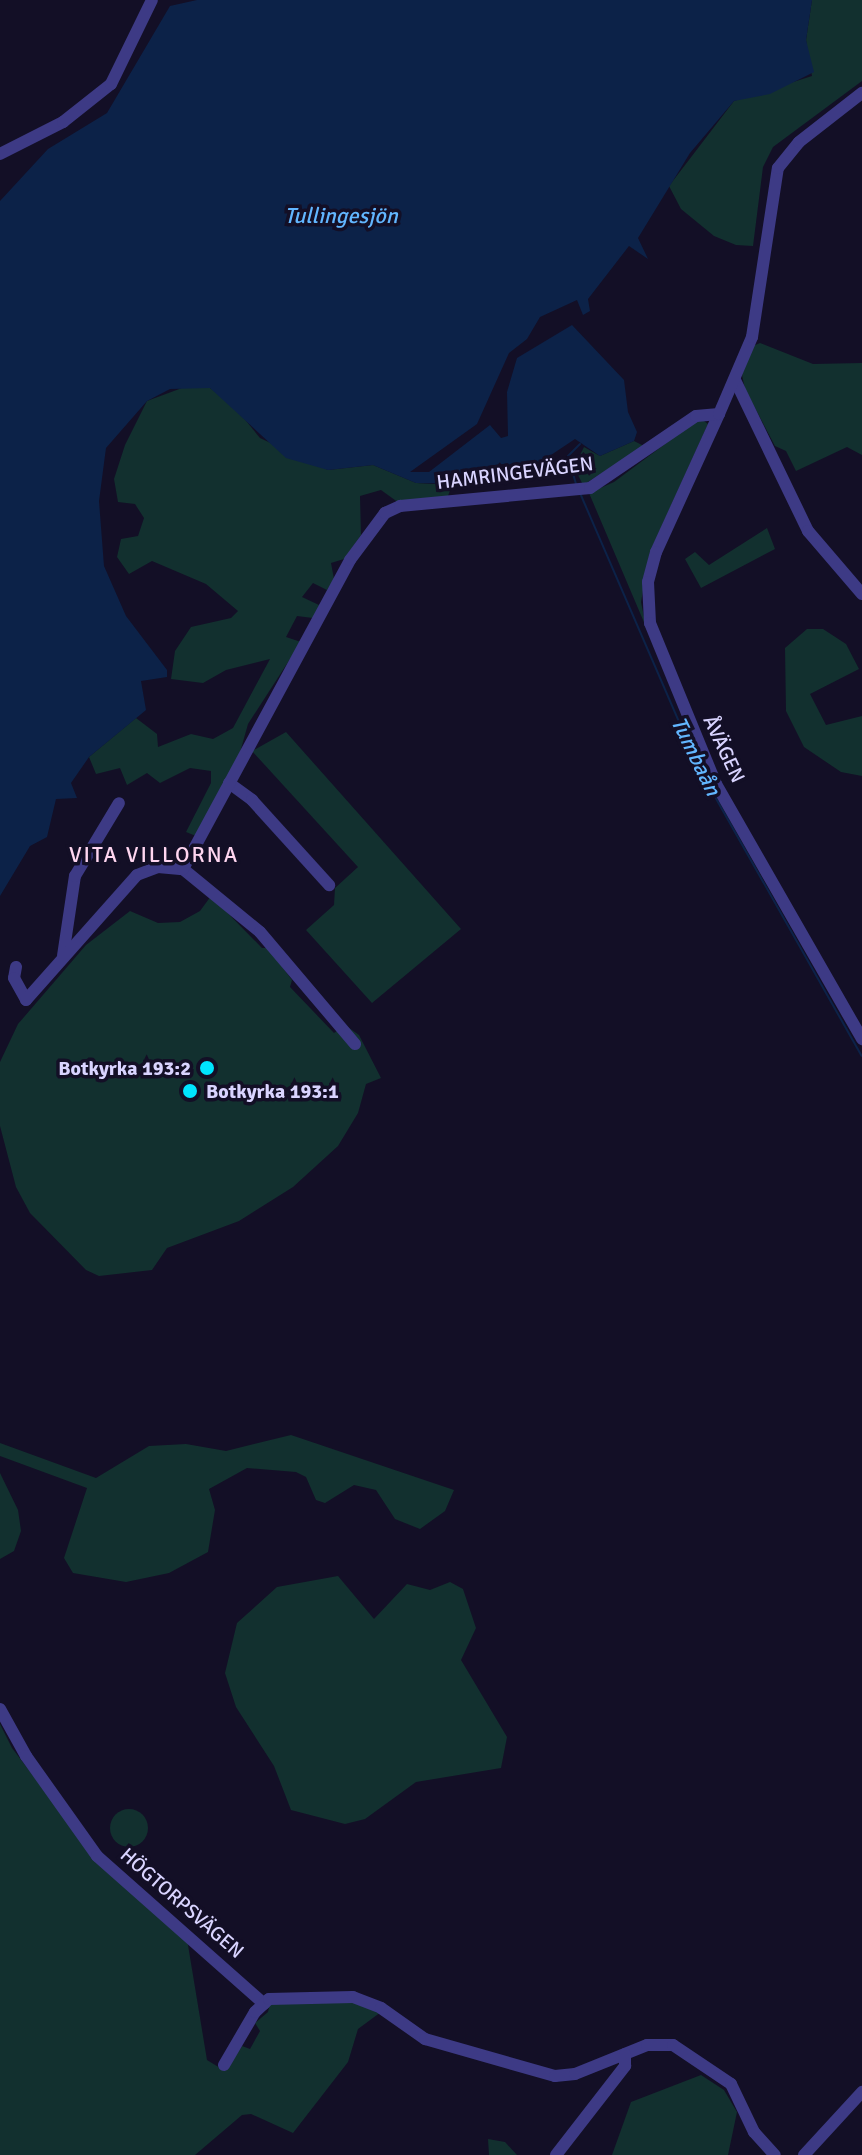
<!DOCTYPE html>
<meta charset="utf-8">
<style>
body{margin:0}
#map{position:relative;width:862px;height:2155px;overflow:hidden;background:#130f26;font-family:Signika,sans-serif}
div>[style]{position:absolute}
.green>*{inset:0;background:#12302f}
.round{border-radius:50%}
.water>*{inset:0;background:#0c2248}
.stream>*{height:2px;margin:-1px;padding:0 1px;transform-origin:1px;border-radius:1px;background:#0c2248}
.minor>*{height:12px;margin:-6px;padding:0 6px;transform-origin:6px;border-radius:6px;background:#3d3a85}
.dots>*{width:22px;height:22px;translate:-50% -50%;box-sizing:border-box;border:4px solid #130f26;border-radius:50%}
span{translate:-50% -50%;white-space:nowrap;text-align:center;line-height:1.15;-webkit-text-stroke:7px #130f26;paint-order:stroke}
.street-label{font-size:20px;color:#d9d4ff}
.poi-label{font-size:20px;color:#d9d4ff;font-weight:700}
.right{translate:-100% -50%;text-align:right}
.left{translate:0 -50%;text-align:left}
.water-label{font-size:22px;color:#62b6ff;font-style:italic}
.neighbourhood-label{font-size:22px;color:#ffd6f0;letter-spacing:2px}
</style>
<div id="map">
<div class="green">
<i style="clip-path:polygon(812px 0,862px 0,862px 81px,773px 147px,763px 167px,753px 246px,736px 245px,714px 236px,681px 209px,669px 186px,734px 101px,812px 76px,806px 40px)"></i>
<i style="clip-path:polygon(760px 343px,813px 364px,862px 363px,862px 455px,847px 447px,796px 471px,786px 451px,775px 446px,745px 389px,742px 375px,753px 346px)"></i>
<i style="clip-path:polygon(190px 385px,210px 388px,233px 405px,260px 438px,328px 470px,373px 465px,416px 483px,452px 485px,448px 496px,399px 503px,381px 490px,360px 496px,361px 535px,344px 559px,331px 563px,334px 579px,327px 590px,313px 583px,302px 597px,319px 605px,318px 610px,313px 618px,297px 616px,286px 637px,301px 642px,248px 724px,239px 756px,196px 836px,186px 832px,211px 783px,211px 771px,190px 768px,160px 783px,147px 773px,127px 785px,120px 768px,96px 774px,89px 757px,136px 718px,157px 734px,158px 747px,191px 734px,213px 739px,233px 728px,270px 659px,226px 670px,203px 683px,171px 679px,175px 651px,191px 627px,231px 618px,238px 611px,206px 584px,152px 561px,129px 574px,117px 557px,121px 539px,138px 536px,144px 518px,135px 504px,118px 502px,114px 479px,125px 445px,147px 401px)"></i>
<i style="clip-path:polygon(700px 418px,708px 424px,650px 552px,641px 602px,646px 627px,589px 493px,614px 482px)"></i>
<i style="clip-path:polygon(634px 441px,644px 446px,583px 485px,574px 467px,584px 447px,600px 456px)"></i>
<i style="clip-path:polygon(767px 528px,775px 549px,701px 588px,685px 559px,695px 552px,709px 565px)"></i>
<i style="clip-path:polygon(807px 629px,823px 629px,846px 644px,859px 669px,810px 694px,826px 725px,862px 716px,862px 776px,841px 772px,804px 747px,786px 711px,785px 648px)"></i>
<i style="clip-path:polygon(286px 732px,461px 929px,372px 1003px,306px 930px,334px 905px,335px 888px,358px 867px,252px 751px)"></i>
<i style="clip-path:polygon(211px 896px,262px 948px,268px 948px,292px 980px,290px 987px,334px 1033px,345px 1025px,359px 1035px,381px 1078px,366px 1084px,358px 1113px,338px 1146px,293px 1187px,239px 1221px,167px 1248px,152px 1270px,99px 1276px,86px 1270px,30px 1213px,16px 1187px,0 1126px,0 1062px,18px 1024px,86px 945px,130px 911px,158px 923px,180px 922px,200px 911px)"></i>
<i style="clip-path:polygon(291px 1435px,454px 1490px,445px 1511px,420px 1529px,395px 1519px,376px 1490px,354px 1485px,325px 1503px,316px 1500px,306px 1477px,296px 1472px,247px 1468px,209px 1489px,215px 1510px,208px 1552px,169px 1573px,126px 1582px,73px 1573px,64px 1558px,87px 1488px,0 1456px,0 1443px,96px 1478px,149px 1446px,186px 1444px,226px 1451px)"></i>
<i style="clip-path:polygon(0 1473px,18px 1510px,21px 1531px,14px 1551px,0 1559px)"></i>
<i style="clip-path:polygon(338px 1576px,374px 1619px,407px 1584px,430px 1590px,450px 1582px,463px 1589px,476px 1628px,461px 1660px,507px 1737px,501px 1768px,416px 1782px,365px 1819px,345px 1824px,291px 1810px,274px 1766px,236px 1707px,225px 1673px,237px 1623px,277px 1587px)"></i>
<i style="clip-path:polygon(0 1724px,12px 1748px,98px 1861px,187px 1939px,207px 2060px,225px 2071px,242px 2046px,250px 2049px,260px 2031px,255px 2023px,268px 2012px,270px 2002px,354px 2000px,381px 2012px,358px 2029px,348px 2062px,293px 2133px,251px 2114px,242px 2115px,195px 2155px,0 2155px)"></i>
<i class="round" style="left:110px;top:1809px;width:38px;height:38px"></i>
<i style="clip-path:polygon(701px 2075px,724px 2090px,737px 2112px,728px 2155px,612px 2155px,631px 2102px)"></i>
<i style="clip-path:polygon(488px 2139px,505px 2142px,517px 2155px,489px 2155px)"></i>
</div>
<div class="water">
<i style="clip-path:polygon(197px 0,812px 0,806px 40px,814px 72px,770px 94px,734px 101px,690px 153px,638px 238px,648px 259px,629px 246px,588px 299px,590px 311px,583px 315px,577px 300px,540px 317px,527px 339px,509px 353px,477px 424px,410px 472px,429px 472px,490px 425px,501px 438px,508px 436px,507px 392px,517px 358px,572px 325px,624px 380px,628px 412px,637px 432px,634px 441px,600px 456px,575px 439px,527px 471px,478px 484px,416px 483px,373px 465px,328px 470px,286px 458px,210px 388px,170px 389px,147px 401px,106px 448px,99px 501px,104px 566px,126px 616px,167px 670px,167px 677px,141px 681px,146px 710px,89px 757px,71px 783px,77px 798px,56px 799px,47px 837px,30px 846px,0 896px,0 201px,48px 149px,107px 113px,170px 6px)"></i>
</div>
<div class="stream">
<i style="left:576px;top:484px;width:29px;rotate:-106deg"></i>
<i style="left:568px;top:456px;width:17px;rotate:-45deg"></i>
<i style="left:580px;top:493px;width:304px;rotate:66.6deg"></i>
<i style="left:701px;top:772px;width:326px;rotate:60.5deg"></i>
</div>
<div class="minor">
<i style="left:0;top:154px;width:71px;rotate:-26.9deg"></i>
<i style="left:63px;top:122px;width:61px;rotate:-38.4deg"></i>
<i style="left:111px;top:84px;width:93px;rotate:-64deg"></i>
<i style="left:735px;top:380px;width:168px;rotate:64.2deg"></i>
<i style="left:808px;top:531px;width:83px;rotate:49.4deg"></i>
<i style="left:719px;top:414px;width:152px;rotate:114.5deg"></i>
<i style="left:656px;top:552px;width:31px;rotate:105deg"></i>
<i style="left:648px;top:582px;width:41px;rotate:87.2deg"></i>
<i style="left:650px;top:623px;width:174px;rotate:67.7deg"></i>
<i style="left:716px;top:784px;width:294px;rotate:60.2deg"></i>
<i style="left:229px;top:783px;width:29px;rotate:36deg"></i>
<i style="left:252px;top:800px;width:115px;rotate:47.8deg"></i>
<i style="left:183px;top:869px;width:99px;rotate:39.3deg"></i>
<i style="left:260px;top:932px;width:147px;rotate:49.7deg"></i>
<i style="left:63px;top:956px;width:81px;rotate:-81.5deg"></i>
<i style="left:75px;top:876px;width:85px;rotate:-58.9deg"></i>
<i style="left:16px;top:967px;width:11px;rotate:100deg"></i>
<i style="left:14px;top:978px;width:25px;rotate:61deg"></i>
<i style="left:26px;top:1000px;width:167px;rotate:-48.4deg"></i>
<i style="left:137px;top:875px;width:22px;rotate:-21deg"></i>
<i style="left:158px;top:867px;width:25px;rotate:5deg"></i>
<i style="left:183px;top:869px;width:351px;rotate:-61.6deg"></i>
<i style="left:350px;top:560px;width:59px;rotate:-53.3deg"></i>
<i style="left:385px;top:513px;width:17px;rotate:-25deg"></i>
<i style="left:400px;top:506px;width:191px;rotate:-5.4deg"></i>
<i style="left:590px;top:488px;width:128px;rotate:-34.2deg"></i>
<i style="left:696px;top:416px;width:23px;rotate:-5deg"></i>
<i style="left:719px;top:414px;width:84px;rotate:-66.8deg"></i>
<i style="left:752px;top:337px;width:171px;rotate:-81.3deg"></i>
<i style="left:778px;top:168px;width:33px;rotate:-51deg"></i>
<i style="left:799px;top:142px;width:80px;rotate:-37.9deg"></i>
<i style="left:0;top:1709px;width:54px;rotate:61deg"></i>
<i style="left:26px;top:1756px;width:123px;rotate:54.6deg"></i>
<i style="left:97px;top:1856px;width:223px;rotate:41.5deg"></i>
<i style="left:224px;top:2065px;width:61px;rotate:-59.7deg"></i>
<i style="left:255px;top:2012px;width:19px;rotate:-43deg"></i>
<i style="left:269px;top:1999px;width:84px;rotate:-1.4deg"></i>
<i style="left:353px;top:1997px;width:30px;rotate:21deg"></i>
<i style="left:381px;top:2008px;width:54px;rotate:35.2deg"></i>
<i style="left:425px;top:2039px;width:135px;rotate:15.9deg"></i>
<i style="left:555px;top:2076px;width:20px;rotate:-6deg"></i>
<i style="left:575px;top:2074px;width:78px;rotate:-21.9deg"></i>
<i style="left:647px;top:2045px;width:26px"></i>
<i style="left:673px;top:2045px;width:70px;rotate:33.9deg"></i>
<i style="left:731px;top:2084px;width:53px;rotate:64.4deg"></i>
<i style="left:754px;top:2132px;width:31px;rotate:48deg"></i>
<i style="left:556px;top:2155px;width:113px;rotate:-52.2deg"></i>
<i style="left:625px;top:2066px;width:12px;rotate:-90deg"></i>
<i style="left:804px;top:2155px;width:86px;rotate:-47.4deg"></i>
</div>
<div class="dots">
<i style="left:207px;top:1068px;background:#00e5ff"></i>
<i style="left:190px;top:1091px;background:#00e5ff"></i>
</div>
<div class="street-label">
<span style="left:515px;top:473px;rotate:-7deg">HAMRINGEVÄGEN</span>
<span style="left:724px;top:749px;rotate:65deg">ÅVÄGEN</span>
<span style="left:182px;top:1903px;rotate:41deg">HÖGTORPSVÄGEN</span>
</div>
<div class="poi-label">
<span class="right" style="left:191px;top:1068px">Botkyrka 193:2</span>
<span class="left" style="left:206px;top:1091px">Botkyrka 193:1</span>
</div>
<div class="water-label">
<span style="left:341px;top:216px">Tullingesjön</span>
<span style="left:696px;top:756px;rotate:64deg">Tumbaån</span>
</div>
<div class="neighbourhood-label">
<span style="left:154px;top:855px">VITA VILLORNA</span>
</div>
</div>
